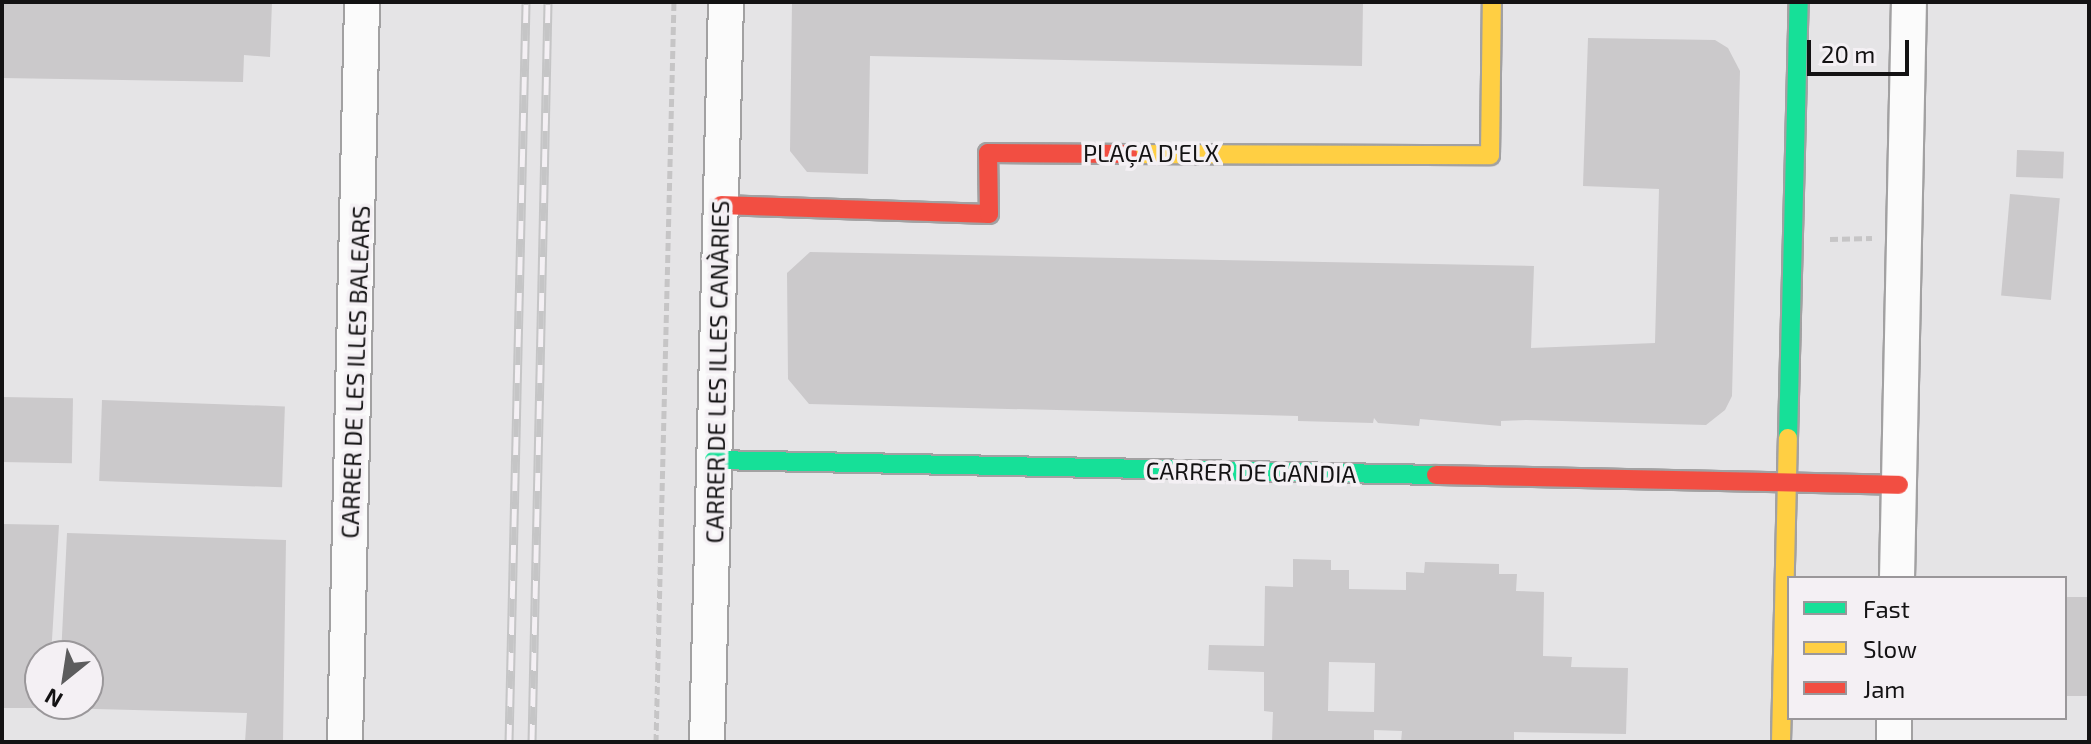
<!DOCTYPE html>
<meta charset="utf-8">
<style>
body{margin:0}
#map{position:relative;width:2091px;height:744px;overflow:hidden;background:#e5e4e6;font-family:"Exo 2",sans-serif}
div>[style]{position:absolute}
.building>*{inset:0;background:#cbc9cb;transform-origin:0 0}
.path>*{height:5px;margin-top:-2.5px;transform-origin:0;background:repeating-linear-gradient(90deg,#c6c5c6 0 8px,transparent 0 12px)}
.roads{filter:drop-shadow(2px 0 #a2a1a2) drop-shadow(-2px 0 #a2a1a2) drop-shadow(0 2px #a2a1a2) drop-shadow(0 -2px #a2a1a2)}
.street>*{height:34px;margin:-17px;padding:0 17px;transform-origin:17px;border-radius:17px;background:#fbfbfb}
.fast>*{height:18px;margin:-9px;padding:0 9px;transform-origin:9px;border-radius:9px;background:#16e098}
.slow>*{height:18px;margin:-9px;padding:0 9px;transform-origin:9px;border-radius:9px;background:#ffcf43}
.jam>*{height:18px;margin:-9px;padding:0 9px;transform-origin:9px;border-radius:9px;background:#f24e42}
.rail>*{height:9px;margin-top:-4.5px;transform-origin:0;background:repeating-linear-gradient(90deg,#f4f0f4 0 18px,#c5c5c6 0 36px);box-sizing:border-box;border-block:2px solid #c5c5c6}
span{translate:-50% -50%;white-space:nowrap;text-align:center;line-height:1.15;-webkit-text-stroke:7px #f4f0f4;paint-order:stroke}
.street-label{font-size:24px;color:#131213}
.frame{position:absolute;inset:0;border:4px solid #131213;pointer-events:none}
.legend{position:absolute;left:1787px;top:576px;width:280px;height:144px;box-sizing:border-box;background:#f4f0f4;border:2px solid #9a979a;margin:0;padding:10px 14px;list-style:none;font-size:24px;color:#131213}
.legend li{display:flex;align-items:center;gap:16px;height:40px}
.legend b{width:40px;border:2px solid #9a979a}
.north{position:absolute;left:24px;top:640px;width:80px;height:80px;box-sizing:border-box;background:#f4f0f4;border:2px solid #9a979a;border-radius:50%;rotate:210deg;font-size:22px;font-weight:700;line-height:32px;text-align:center;color:#131213}
.north::after{content:'';display:block;margin:auto;width:28px;height:36px;background:#5c5c5d;clip-path:polygon(50% 0,100% 100%,50% 72%,0 100%)}
.scale{position:absolute;left:1807px;top:40px;width:102px;height:36px;box-sizing:border-box;border:4px solid #131213;border-top:0;padding-left:10px;font-size:24px;line-height:28px;white-space:nowrap;color:#131213;-webkit-text-stroke:6px #f4f0f4;paint-order:stroke}
</style>
<div id="map">
<div class="building">
<i style="clip-path:polygon(2px 2px,272px 2px,270px 57px,244px 55px,243px 82px,2px 78px)"></i>
<i style="clip-path:polygon(792px 2px,1363px 2px,1362px 66px,870px 56px,868px 174px,807px 172px,790px 151px)"></i>
<i style="clip-path:polygon(1588px 38px,1715px 40px,1728px 48px,1740px 71px,1732px 396px,1725px 410px,1706px 425px,1526px 420px,1501px 421px,1501px 426px,1420px 419px,1419px 426px,1378px 423px,1374px 418px,1373px 423px,1298px 421px,1298px 416px,809px 404px,788px 379px,787px 273px,810px 252px,1534px 266px,1531px 348px,1655px 343px,1659px 189px,1583px 186px)"></i>
<i style="left:2017px;top:150px;width:47px;height:27px;rotate:2deg"></i>
<i style="left:2010px;top:194px;width:50px;height:102px;rotate:5deg"></i>
<i style="left:2px;top:397px;width:71px;height:65px;rotate:1deg"></i>
<i style="left:102px;top:400px;width:183px;height:81px;rotate:2deg"></i>
<i style="clip-path:polygon(2px 524px,59px 525px,51px 656px,40px 656px,40px 704px,48px 708px,2px 708px)"></i>
<i style="clip-path:polygon(67px 533px,286px 540px,283px 742px,245px 742px,247px 713px,58px 708px,88px 704px,88px 656px,61px 656px)"></i>
<i style="clip-path:polygon(evenodd,1293px 559px,1331px 560px,1331px 570px,1349px 570px,1349px 589px,1406px 590px,1406px 572px,1424px 573px,1425px 562px,1499px 564px,1499px 574px,1517px 574px,1516px 591px,1544px 592px,1543px 656px,1572px 657px,1571px 667px,1628px 668px,1626px 734px,1514px 732px,1514px 742px,1401px 742px,1402px 731px,1374px 730px,1374px 742px,1272px 742px,1273px 712px,1264px 711px,1264px 672px,1208px 670px,1209px 645px,1264px 646px,1265px 586px,1293px 587px,1293px 559px,1329px 662px,1375px 663px,1374px 712px,1328px 711px,1329px 662px)"></i>
<i style="left:2065px;top:597px;width:24px;height:99px"></i>
</div>
<div class="path">
<i style="left:1830px;top:239px;width:42px;rotate:-1.4deg"></i>
<i style="left:656px;top:742px;width:740px;rotate:-88.61deg"></i>
</div>
<div class="roads">
<div class="street">
<i style="left:1897px;top:578px;width:576px;rotate:-88.81deg"></i>
<i style="left:345px;top:742px;width:740px;rotate:-88.68deg"></i>
<i style="left:707px;top:742px;width:740px;rotate:-88.53deg"></i>
<i style="left:1894px;top:742px;width:24px;rotate:-90deg"></i>
</div>
<div class="fast">
<i style="left:1788px;top:438px;width:436px;rotate:-88.6deg"></i>
<i style="left:714px;top:460px;width:722px;rotate:1.19deg"></i>
</div>
<div class="slow">
<i style="left:1128px;top:154px;width:362px;rotate:0.2deg"></i>
<i style="left:1490px;top:155px;width:153px;rotate:-89.3deg"></i>
<i style="left:1781px;top:742px;width:304px;rotate:-88.7deg"></i>
</div>
<div class="jam">
<i style="left:721px;top:205px;width:268px;rotate:1.9deg"></i>
<i style="left:989px;top:214px;width:61px;rotate:-90.9deg"></i>
<i style="left:988px;top:153px;width:140px;rotate:0.4deg"></i>
<i style="left:1436px;top:475px;width:463px;rotate:1.2deg"></i>
</div>
</div>
<div class="rail">
<i style="left:509px;top:742px;width:740px;rotate:-88.68deg"></i>
<i style="left:532px;top:742px;width:740px;rotate:-88.76deg"></i>
</div>
<div class="street-label">
<span style="left:1151px;top:153px">PLAÇA D'ELX</span>
<span style="left:355px;top:372px;rotate:-88deg">CARRER DE LES ILLES BALEARS</span>
<span style="left:717px;top:372px;rotate:-89deg">CARRER DE LES ILLES CANÀRIES</span>
<span style="left:1251px;top:472px;rotate:1deg">CARRER DE GANDIA</span>
</div>
<div class="frame"></div>
<ul class="legend">
<li><b style="height:10px;background:#16e098"></b>Fast</li>
<li><b style="height:10px;background:#ffcf43"></b>Slow</li>
<li><b style="height:10px;background:#f24e42"></b>Jam</li>
</ul>
<div class="north">N</div>
<div class="scale">20 m</div>
</div>
